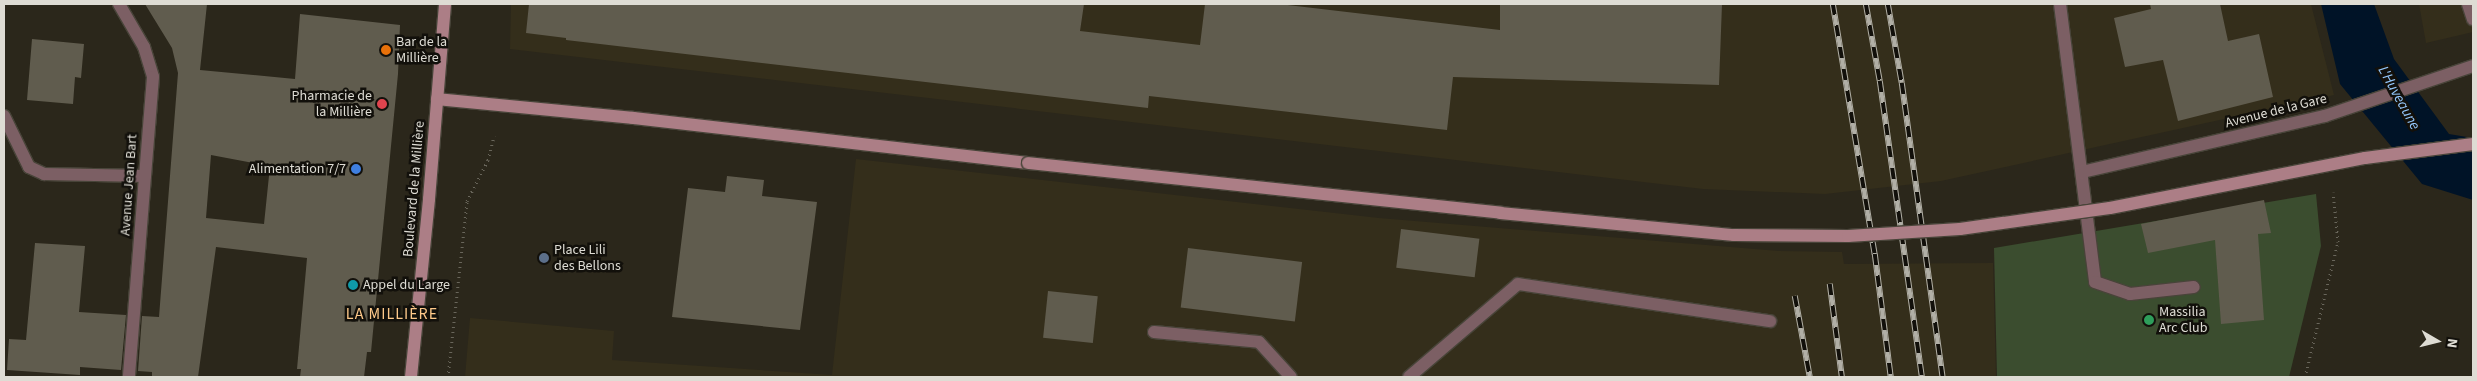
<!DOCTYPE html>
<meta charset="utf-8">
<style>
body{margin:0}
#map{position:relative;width:2477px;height:381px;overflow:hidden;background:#2b271b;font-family:"Source Sans 3",sans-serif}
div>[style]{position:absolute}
.built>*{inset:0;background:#342e1b}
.green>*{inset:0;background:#3b4d2f}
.water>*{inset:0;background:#001327}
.building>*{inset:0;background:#605c4e;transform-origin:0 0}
.path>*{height:3px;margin-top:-1.5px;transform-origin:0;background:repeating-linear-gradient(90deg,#69665b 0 1px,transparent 0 5px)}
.roads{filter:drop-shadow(1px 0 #484439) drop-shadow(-1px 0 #484439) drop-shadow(0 1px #484439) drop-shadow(0 -1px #484439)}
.lane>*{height:12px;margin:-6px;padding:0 6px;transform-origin:6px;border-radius:6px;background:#7c5f64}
.street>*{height:12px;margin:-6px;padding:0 6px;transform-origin:6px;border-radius:6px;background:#7c5f64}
.secondary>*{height:12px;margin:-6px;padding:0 6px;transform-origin:6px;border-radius:6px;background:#ac7e86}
.rail>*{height:5.5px;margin-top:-2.75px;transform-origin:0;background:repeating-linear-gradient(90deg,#12100b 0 11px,#b1afa6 0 22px);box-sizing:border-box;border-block:1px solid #b1afa6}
.bridges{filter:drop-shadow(1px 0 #484439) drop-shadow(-1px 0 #484439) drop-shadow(0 1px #484439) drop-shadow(0 -1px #484439)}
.secondary-bridge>*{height:12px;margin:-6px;padding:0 6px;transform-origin:6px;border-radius:6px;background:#ac7e86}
.dots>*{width:14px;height:14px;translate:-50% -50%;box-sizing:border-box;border:2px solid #12100b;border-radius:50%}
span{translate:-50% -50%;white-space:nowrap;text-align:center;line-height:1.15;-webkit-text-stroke:5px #12100b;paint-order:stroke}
.poi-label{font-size:14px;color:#dedcd4}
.left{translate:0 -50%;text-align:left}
.right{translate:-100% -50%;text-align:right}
.street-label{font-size:14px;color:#dedcd4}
.water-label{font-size:15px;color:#94c7fb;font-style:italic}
.quarter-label{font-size:16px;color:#fec98a;letter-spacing:1px}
.frame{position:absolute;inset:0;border:5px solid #dedcd4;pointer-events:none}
.north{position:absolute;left:2412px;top:316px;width:50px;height:50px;-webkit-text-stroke:4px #12100b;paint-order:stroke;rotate:98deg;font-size:14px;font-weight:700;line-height:20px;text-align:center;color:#dedcd4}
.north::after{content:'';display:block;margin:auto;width:18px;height:22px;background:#dedcd4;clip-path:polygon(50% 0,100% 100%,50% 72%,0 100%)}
</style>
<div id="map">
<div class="built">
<i style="clip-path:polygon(511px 4px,2311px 4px,2334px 95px,1941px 181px,1825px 194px,1703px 189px,510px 49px)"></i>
<i style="clip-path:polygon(2419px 4px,2473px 4px,2473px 32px,2426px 43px)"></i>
<i style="clip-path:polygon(856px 159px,1379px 218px,1779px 251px,1842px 252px,1844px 264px,1993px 263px,1996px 377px,465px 377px,470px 318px,614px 331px,612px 360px,832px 375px)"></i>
</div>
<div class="green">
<i style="clip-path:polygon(2316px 194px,2321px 246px,2289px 377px,1997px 377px,1994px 248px)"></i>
</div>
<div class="water">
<i style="clip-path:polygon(2321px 4px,2374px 4px,2394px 59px,2449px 134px,2473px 138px,2473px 200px,2422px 184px,2340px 84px)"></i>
</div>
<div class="building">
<i style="clip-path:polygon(evenodd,145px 4px,207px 4px,200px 70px,295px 79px,300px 14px,400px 25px,398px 74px,371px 352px,367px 352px,364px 377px,300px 377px,301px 369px,297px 369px,307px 258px,216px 247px,198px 377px,152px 377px,152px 372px,138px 371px,142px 316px,159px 317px,178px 73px,172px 48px,145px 4px,211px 155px,270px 166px,264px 224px,206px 218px,211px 155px)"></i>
<i style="clip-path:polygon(529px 4px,1084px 4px,1080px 31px,1200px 45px,1205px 4px,1279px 4px,1500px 30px,1500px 4px,1722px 4px,1719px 85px,1453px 77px,1447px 130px,1149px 96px,1148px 108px,566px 40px,566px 38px,526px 33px)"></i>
<i style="clip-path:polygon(2150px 4px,2220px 4px,2228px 41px,2259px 34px,2273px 97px,2178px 121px,2163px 60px,2125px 67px,2114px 18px,2151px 9px)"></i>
<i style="clip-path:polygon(32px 39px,84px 44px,81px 78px,75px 77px,73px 104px,27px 100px)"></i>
<i style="clip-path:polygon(727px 176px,764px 180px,762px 196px,817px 202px,800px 330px,672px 317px,688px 188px,725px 192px)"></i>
<i style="clip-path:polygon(2264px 200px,2271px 233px,2258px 234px,2264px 320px,2221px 324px,2215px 240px,2148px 253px,2141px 224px)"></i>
<i style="left:1401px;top:229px;width:79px;height:39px;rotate:7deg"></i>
<i style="clip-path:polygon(35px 243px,85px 246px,79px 312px,126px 315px,121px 370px,80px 367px,80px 375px,7px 370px,9px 339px,26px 340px)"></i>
<i style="left:1188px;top:248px;width:115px;height:60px;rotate:7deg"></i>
<i style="left:1048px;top:291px;width:50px;height:47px;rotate:6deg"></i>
</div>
<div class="path">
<i style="left:448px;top:377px;width:177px;rotate:-83.8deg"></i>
<i style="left:467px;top:201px;width:46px;rotate:-62.9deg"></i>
<i style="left:488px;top:160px;width:25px;rotate:-76deg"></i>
<i style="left:2305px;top:377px;width:139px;rotate:-76.3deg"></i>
<i style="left:2338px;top:242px;width:50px;rotate:-95.7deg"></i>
</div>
<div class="roads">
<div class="lane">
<i style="left:2060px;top:4px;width:280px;rotate:82.8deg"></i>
<i style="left:2095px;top:282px;width:37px;rotate:19deg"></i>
<i style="left:2130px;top:294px;width:64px;rotate:-6.2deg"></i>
<i style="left:2468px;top:4px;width:16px;rotate:72deg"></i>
<i style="left:4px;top:116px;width:57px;rotate:63.9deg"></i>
<i style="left:29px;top:167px;width:17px;rotate:25deg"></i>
<i style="left:44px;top:174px;width:101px;rotate:1.1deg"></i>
<i style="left:1154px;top:332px;width:105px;rotate:5.4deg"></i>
<i style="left:1259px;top:342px;width:47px;rotate:47.6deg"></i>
<i style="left:1409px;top:377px;width:143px;rotate:-40.5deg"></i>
<i style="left:1518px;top:284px;width:255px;rotate:8.4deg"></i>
</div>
<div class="street">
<i style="left:119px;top:4px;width:50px;rotate:59.8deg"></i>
<i style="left:144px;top:47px;width:31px;rotate:73deg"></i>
<i style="left:153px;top:77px;width:301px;rotate:94.6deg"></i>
<i style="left:2082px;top:172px;width:249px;rotate:-13deg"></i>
<i style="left:2325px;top:116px;width:156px;rotate:-18.7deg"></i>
</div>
<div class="secondary">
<i style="left:437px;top:99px;width:197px;rotate:5.5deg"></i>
<i style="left:633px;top:118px;width:398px;rotate:6.5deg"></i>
<i style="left:411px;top:377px;width:179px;rotate:-84.2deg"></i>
<i style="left:429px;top:199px;width:196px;rotate:-85.3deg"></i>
</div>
</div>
<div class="rail">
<i style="left:1833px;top:4px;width:254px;rotate:80.5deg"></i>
<i style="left:1875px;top:254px;width:124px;rotate:82.6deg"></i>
<i style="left:1866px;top:4px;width:78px;rotate:79.7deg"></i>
<i style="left:1880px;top:81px;width:299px;rotate:81.9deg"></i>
<i style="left:1888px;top:4px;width:80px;rotate:80deg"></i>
<i style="left:1902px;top:83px;width:297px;rotate:82.1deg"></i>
<i style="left:1830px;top:284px;width:94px;rotate:82.6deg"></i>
<i style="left:1795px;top:296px;width:82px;rotate:79.5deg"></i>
</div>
<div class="bridges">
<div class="secondary-bridge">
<i style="left:1028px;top:163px;width:475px;rotate:6deg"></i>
<i style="left:1500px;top:213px;width:235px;rotate:5.4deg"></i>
<i style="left:1734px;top:235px;width:114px;rotate:0.5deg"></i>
<i style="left:1848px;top:236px;width:112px;rotate:-3.6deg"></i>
<i style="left:1960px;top:229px;width:151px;rotate:-8deg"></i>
<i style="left:2110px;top:208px;width:260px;rotate:-11.1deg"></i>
<i style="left:2365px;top:158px;width:109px;rotate:-7.4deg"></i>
</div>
</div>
<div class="dots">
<i style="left:386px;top:50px;background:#e8710a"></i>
<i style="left:382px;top:104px;background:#e0444e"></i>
<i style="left:356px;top:169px;background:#3f7fe0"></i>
<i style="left:544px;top:258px;background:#5c6f8a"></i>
<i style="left:353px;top:285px;background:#0f9aa8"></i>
<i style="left:2149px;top:320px;background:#2e9e5b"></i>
</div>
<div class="poi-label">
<span class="left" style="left:396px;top:50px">Bar de la<br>Millière</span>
<span class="right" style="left:372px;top:104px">Pharmacie de<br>la Millière</span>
<span class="right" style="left:346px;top:169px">Alimentation 7/7</span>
<span class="left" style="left:554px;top:258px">Place Lili<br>des Bellons</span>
<span class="left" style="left:363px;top:285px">Appel du Large</span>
<span class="left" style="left:2159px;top:320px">Massilia<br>Arc Club</span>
</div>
<div class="street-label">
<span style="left:2276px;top:111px;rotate:-14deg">Avenue de la Gare</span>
<span style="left:129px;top:185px;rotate:-86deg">Avenue Jean Bart</span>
<span style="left:414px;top:189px;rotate:-85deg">Boulevard de la Millière</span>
</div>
<div class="water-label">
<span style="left:2399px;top:98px;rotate:61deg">L'Huveaune</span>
</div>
<div class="quarter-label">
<span style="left:392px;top:314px">LA MILLIÈRE</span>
</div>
<div class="frame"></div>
<div class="north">N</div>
</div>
